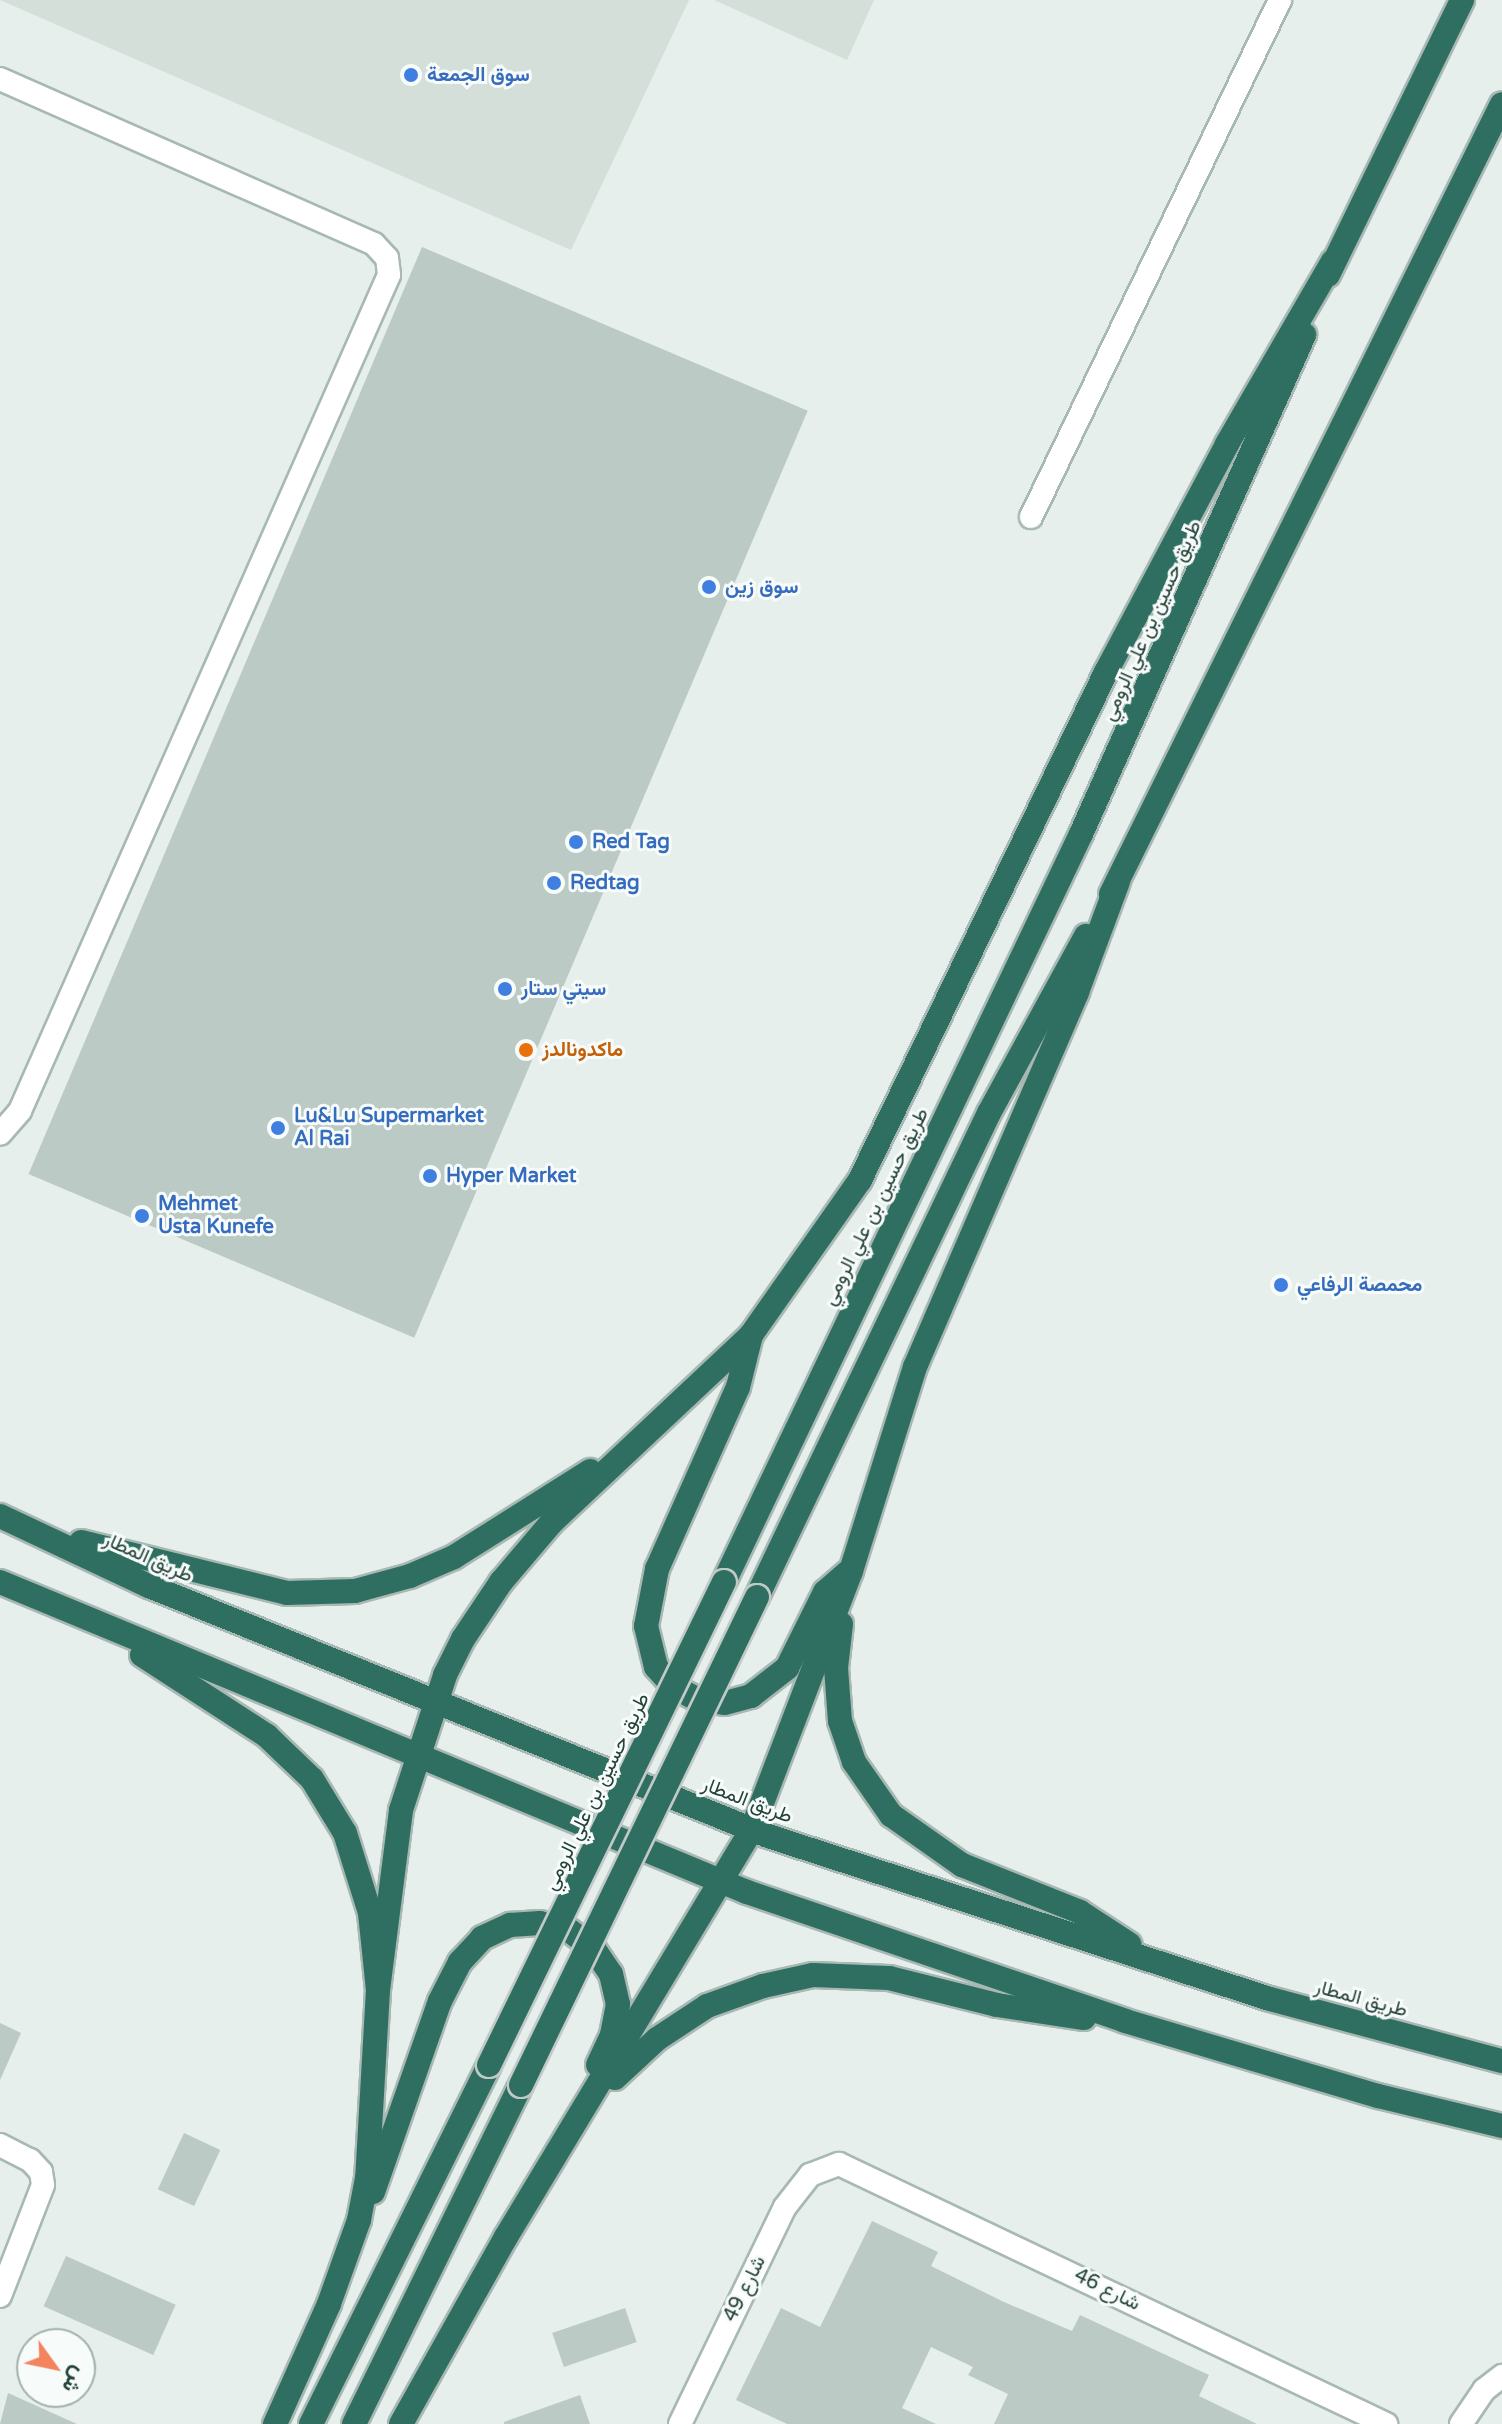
<!DOCTYPE html>
<meta charset="utf-8">
<style>
body{margin:0}
#map{position:relative;width:1502px;height:2424px;overflow:hidden;background:#e6efeb;font-family:"Varela Round",Vazirmatn,sans-serif}
div>[style]{position:absolute}
.built>*{inset:0;background:#d4dfda}
.building>*{inset:0;background:#bbcac4;transform-origin:0 0}
.roads{filter:drop-shadow(2px 0 #a8b8b2) drop-shadow(-2px 0 #a8b8b2) drop-shadow(0 2px #a8b8b2) drop-shadow(0 -2px #a8b8b2)}
.minor>*{height:22px;margin:-11px;padding:0 11px;transform-origin:11px;border-radius:11px;background:#fff}
.highway>*{height:24px;margin:-12px;padding:0 12px;transform-origin:12px;border-radius:12px;background:#2f6f62}
.bridges{filter:drop-shadow(2px 0 #c2cac8) drop-shadow(-2px 0 #c2cac8) drop-shadow(0 2px #c2cac8) drop-shadow(0 -2px #c2cac8)}
.highway-bridge>*{height:24px;margin:-12px;padding:0 12px;transform-origin:12px;border-radius:12px;background:#2f6f62}
.dots>*{width:22px;height:22px;translate:-50% -50%;box-sizing:border-box;border:4px solid #f7fbf9;border-radius:50%}
span{translate:-50% -50%;white-space:nowrap;text-align:center;line-height:1.15;-webkit-text-stroke:6px #f7fbf9;paint-order:stroke}
.shop-label{font-size:20px;color:#366cbe;font-weight:700}
.left{translate:0 -50%;text-align:left}
.street-label{font-size:20px;color:#24423a}
.food-label{font-size:20px;color:#c56008;font-weight:700}
.north{position:absolute;left:16px;top:2328px;width:80px;height:80px;box-sizing:border-box;background:#f7fbf9;border:2px solid #a3b1ad;border-radius:50%;rotate:123deg;font-size:22px;font-weight:700;line-height:32px;text-align:center;color:#24423a}
.north::after{content:'';display:block;margin:auto;width:28px;height:36px;background:#f4845f;clip-path:polygon(50% 0,100% 100%,50% 72%,0 100%)}
</style>
<div id="map">
<div class="built">
<i style="clip-path:polygon(0 0,689px 0,571px 250px)"></i>
<i style="clip-path:polygon(714px 0,874px 0,847px 60px)"></i>
</div>
<div class="building">
<i style="left:422px;top:247px;width:419px;height:1007px;rotate:23deg"></i>
<i style="clip-path:polygon(0 2023px,21px 2033px,0 2080px)"></i>
<i style="left:184px;top:2133px;width:40px;height:62px;rotate:25deg"></i>
<i style="clip-path:polygon(872px 2221px,938px 2252px,931px 2266px,1004px 2302px,1072px 2331px,1080px 2315px,1209px 2375px,1199px 2396px,1257px 2424px,994px 2424px,1008px 2394px,968px 2375px,973px 2367px,931px 2347px,902px 2408px,936px 2424px,787px 2424px,736px 2400px,781px 2308px,820px 2327px)"></i>
<i style="left:66px;top:2256px;width:120px;height:55px;rotate:24deg"></i>
<i style="left:625px;top:2308px;width:36px;height:77px;rotate:71deg"></i>
<i style="clip-path:polygon(8px 2393px,77px 2424px,0 2424px)"></i>
<i style="clip-path:polygon(580px 2395px,590px 2424px,504px 2424px,504px 2422px)"></i>
</div>
<div class="roads">
<div class="minor">
<i style="left:0;top:79px;width:409px;rotate:23.8deg"></i>
<i style="left:374px;top:244px;width:19px;rotate:47deg"></i>
<i style="left:387px;top:258px;width:17px;rotate:83deg"></i>
<i style="left:389px;top:275px;width:914px;rotate:113.82deg"></i>
<i style="left:20px;top:1111px;width:30px;rotate:131deg"></i>
<i style="left:1031px;top:517px;width:574px;rotate:-64.28deg"></i>
<i style="left:0;top:2145px;width:34px;rotate:27deg"></i>
<i style="left:30px;top:2160px;width:16px;rotate:47deg"></i>
<i style="left:41px;top:2172px;width:13px;rotate:81deg"></i>
<i style="left:43px;top:2185px;width:119px;rotate:111.2deg"></i>
<i style="left:680px;top:2424px;width:241px;rotate:-64.2deg"></i>
<i style="left:785px;top:2207px;width:41px;rotate:-52deg"></i>
<i style="left:810px;top:2175px;width:31px;rotate:-21deg"></i>
<i style="left:839px;top:2164px;width:606px;rotate:25.42deg"></i>
<i style="left:1461px;top:2424px;width:41px;rotate:-55.9deg"></i>
<i style="left:1484px;top:2390px;width:23px;rotate:-38deg"></i>
</div>
<div class="highway">
<i style="left:1328px;top:275px;width:306px;rotate:-64deg"></i>
<i style="left:1111px;top:894px;width:881px;rotate:-63.67deg"></i>
<i style="left:751px;top:1335px;width:54px;rotate:104deg"></i>
<i style="left:738px;top:1387px;width:199px;rotate:114deg"></i>
<i style="left:657px;top:1569px;width:58px;rotate:100.9deg"></i>
<i style="left:646px;top:1626px;width:42px;rotate:76.3deg"></i>
<i style="left:656px;top:1667px;width:27px;rotate:48deg"></i>
<i style="left:674px;top:1687px;width:27px;rotate:28deg"></i>
<i style="left:698px;top:1700px;width:27px;rotate:6deg"></i>
<i style="left:725px;top:1703px;width:27px;rotate:-15deg"></i>
<i style="left:751px;top:1696px;width:46px;rotate:-37.9deg"></i>
<i style="left:787px;top:1668px;width:85px;rotate:-63.4deg"></i>
<i style="left:825px;top:1592px;width:30px;rotate:-41deg"></i>
<i style="left:0;top:1516px;width:165px;rotate:25.2deg"></i>
<i style="left:149px;top:1586px;width:668px;rotate:21.99deg"></i>
<i style="left:768px;top:1836px;width:528px;rotate:17.99deg"></i>
<i style="left:1270px;top:1999px;width:240px;rotate:15deg"></i>
<i style="left:81px;top:1542px;width:212px;rotate:13.9deg"></i>
<i style="left:287px;top:1593px;width:68px;rotate:-1.7deg"></i>
<i style="left:355px;top:1591px;width:57px;rotate:-15.3deg"></i>
<i style="left:410px;top:1576px;width:48px;rotate:-23.4deg"></i>
<i style="left:454px;top:1557px;width:161px;rotate:-32.3deg"></i>
<i style="left:0;top:1582px;width:809px;rotate:22.54deg"></i>
<i style="left:747px;top:1892px;width:399px;rotate:18.8deg"></i>
<i style="left:1125px;top:2021px;width:264px;rotate:16.5deg"></i>
<i style="left:1378px;top:2096px;width:128px;rotate:13.6deg"></i>
<i style="left:724px;top:1582px;width:829px;rotate:-64.49deg"></i>
<i style="left:1081px;top:834px;width:547px;rotate:-65.92deg"></i>
<i style="left:757px;top:1597px;width:537px;rotate:-64.39deg"></i>
<i style="left:989px;top:1113px;width:202px;rotate:-61.3deg"></i>
<i style="left:841px;top:1624px;width:44px;rotate:96.5deg"></i>
<i style="left:836px;top:1668px;width:53px;rotate:85.7deg"></i>
<i style="left:840px;top:1721px;width:43px;rotate:71.1deg"></i>
<i style="left:854px;top:1762px;width:65px;rotate:55.1deg"></i>
<i style="left:891px;top:1815px;width:87px;rotate:35.2deg"></i>
<i style="left:962px;top:1865px;width:127px;rotate:21.7deg"></i>
<i style="left:1080px;top:1912px;width:59px;rotate:33.1deg"></i>
<i style="left:142px;top:1655px;width:149px;rotate:32.9deg"></i>
<i style="left:267px;top:1736px;width:62px;rotate:43.7deg"></i>
<i style="left:312px;top:1779px;width:63px;rotate:58.6deg"></i>
<i style="left:345px;top:1833px;width:84px;rotate:72.6deg"></i>
<i style="left:370px;top:1913px;width:77px;rotate:84.1deg"></i>
<i style="left:378px;top:1990px;width:188px;rotate:93.3deg"></i>
<i style="left:367px;top:2178px;width:43px;rotate:100.8deg"></i>
<i style="left:359px;top:2220px;width:89px;rotate:109.7deg"></i>
<i style="left:329px;top:2304px;width:132px;rotate:114.2deg"></i>
<i style="left:378px;top:1990px;width:181px;rotate:-82.7deg"></i>
<i style="left:401px;top:1810px;width:142px;rotate:-71.9deg"></i>
<i style="left:445px;top:1675px;width:40px;rotate:-63.4deg"></i>
<i style="left:463px;top:1639px;width:69px;rotate:-56.3deg"></i>
<i style="left:501px;top:1582px;width:77px;rotate:-49.7deg"></i>
<i style="left:551px;top:1523px;width:274px;rotate:-43.2deg"></i>
<i style="left:751px;top:1335px;width:189px;rotate:-54.9deg"></i>
<i style="left:860px;top:1180px;width:564px;rotate:-64.16deg"></i>
<i style="left:1106px;top:672px;width:258px;rotate:-62deg"></i>
<i style="left:1227px;top:444px;width:211px;rotate:-59.9deg"></i>
<i style="left:615px;top:2078px;width:57px;rotate:-42.9deg"></i>
<i style="left:657px;top:2039px;width:60px;rotate:-33.4deg"></i>
<i style="left:707px;top:2006px;width:59px;rotate:-19.7deg"></i>
<i style="left:763px;top:1986px;width:51px;rotate:-12.4deg"></i>
<i style="left:813px;top:1975px;width:76px;rotate:2.3deg"></i>
<i style="left:889px;top:1978px;width:111px;rotate:14deg"></i>
<i style="left:997px;top:2005px;width:88px;rotate:8.5deg"></i>
<i style="left:373px;top:2192px;width:202px;rotate:-70.7deg"></i>
<i style="left:440px;top:2001px;width:44px;rotate:-62.9deg"></i>
<i style="left:460px;top:1962px;width:33px;rotate:-47deg"></i>
<i style="left:482px;top:1938px;width:31px;rotate:-25deg"></i>
<i style="left:510px;top:1925px;width:30px;rotate:-4deg"></i>
<i style="left:540px;top:1923px;width:31px;rotate:15deg"></i>
<i style="left:570px;top:1931px;width:30px;rotate:37deg"></i>
<i style="left:594px;top:1949px;width:30px;rotate:56deg"></i>
<i style="left:611px;top:1974px;width:31px;rotate:77deg"></i>
<i style="left:618px;top:2004px;width:32px;rotate:101deg"></i>
<i style="left:612px;top:2035px;width:33px;rotate:115deg"></i>
<i style="left:311px;top:2424px;width:401px;rotate:-63.6deg"></i>
<i style="left:354px;top:2424px;width:378px;rotate:-63.8deg"></i>
<i style="left:401px;top:2424px;width:214px;rotate:-60.7deg"></i>
<i style="left:506px;top:2237px;width:476px;rotate:-58.9deg"></i>
<i style="left:752px;top:1829px;width:276px;rotate:-69deg"></i>
<i style="left:851px;top:1571px;width:214px;rotate:-72.6deg"></i>
<i style="left:915px;top:1367px;width:408px;rotate:-66.6deg"></i>
<i style="left:1077px;top:992px;width:117px;rotate:-69.6deg"></i>
</div>
</div>
<div class="bridges">
<div class="highway-bridge">
<i style="left:489px;top:2065px;width:537px;rotate:-64.06deg"></i>
<i style="left:521px;top:2085px;width:542px;rotate:-64.19deg"></i>
</div>
</div>
<div class="dots">
<i style="left:411px;top:75px;background:#3f7fe0"></i>
<i style="left:709px;top:587px;background:#3f7fe0"></i>
<i style="left:576px;top:842px;background:#3f7fe0"></i>
<i style="left:554px;top:883px;background:#3f7fe0"></i>
<i style="left:505px;top:989px;background:#3f7fe0"></i>
<i style="left:526px;top:1050px;background:#e8710a"></i>
<i style="left:278px;top:1128px;background:#3f7fe0"></i>
<i style="left:430px;top:1176px;background:#3f7fe0"></i>
<i style="left:142px;top:1216px;background:#3f7fe0"></i>
<i style="left:1281px;top:1285px;background:#3f7fe0"></i>
</div>
<div class="shop-label">
<span class="left" style="left:427px;top:75px">سوق الجمعة</span>
<span class="left" style="left:725px;top:587px">سوق زين</span>
<span class="left" style="left:592px;top:842px">Red Tag</span>
<span class="left" style="left:570px;top:883px">Redtag</span>
<span class="left" style="left:521px;top:989px">سيتي ستار</span>
<span class="left" style="left:294px;top:1128px">Lu&amp;Lu Supermarket<br>Al Rai</span>
<span class="left" style="left:446px;top:1176px">Hyper Market</span>
<span class="left" style="left:158px;top:1216px">Mehmet<br>Usta Kunefe</span>
<span class="left" style="left:1297px;top:1285px">محمصة الرفاعي</span>
</div>
<div class="street-label">
<span style="left:1152px;top:621px;rotate:-66deg">طريق حسين بن علي الرومي</span>
<span style="left:876px;top:1207px;rotate:-64deg">طريق حسين بن علي الرومي</span>
<span style="left:148px;top:1558px;rotate:24deg">طريق المطار</span>
<span style="left:597px;top:1792px;rotate:-64deg">طريق حسين بن علي الرومي</span>
<span style="left:747px;top:1801px;rotate:21deg">طريق المطار</span>
<span style="left:1361px;top:1999px;rotate:15deg">طريق المطار</span>
<span style="left:745px;top:2289px;rotate:-64deg">شارع 49</span>
<span style="left:1107px;top:2290px;rotate:26deg">شارع 46</span>
</div>
<div class="food-label">
<span class="left" style="left:542px;top:1050px">ماكدونالدز</span>
</div>
<div class="north">ش</div>
</div>
